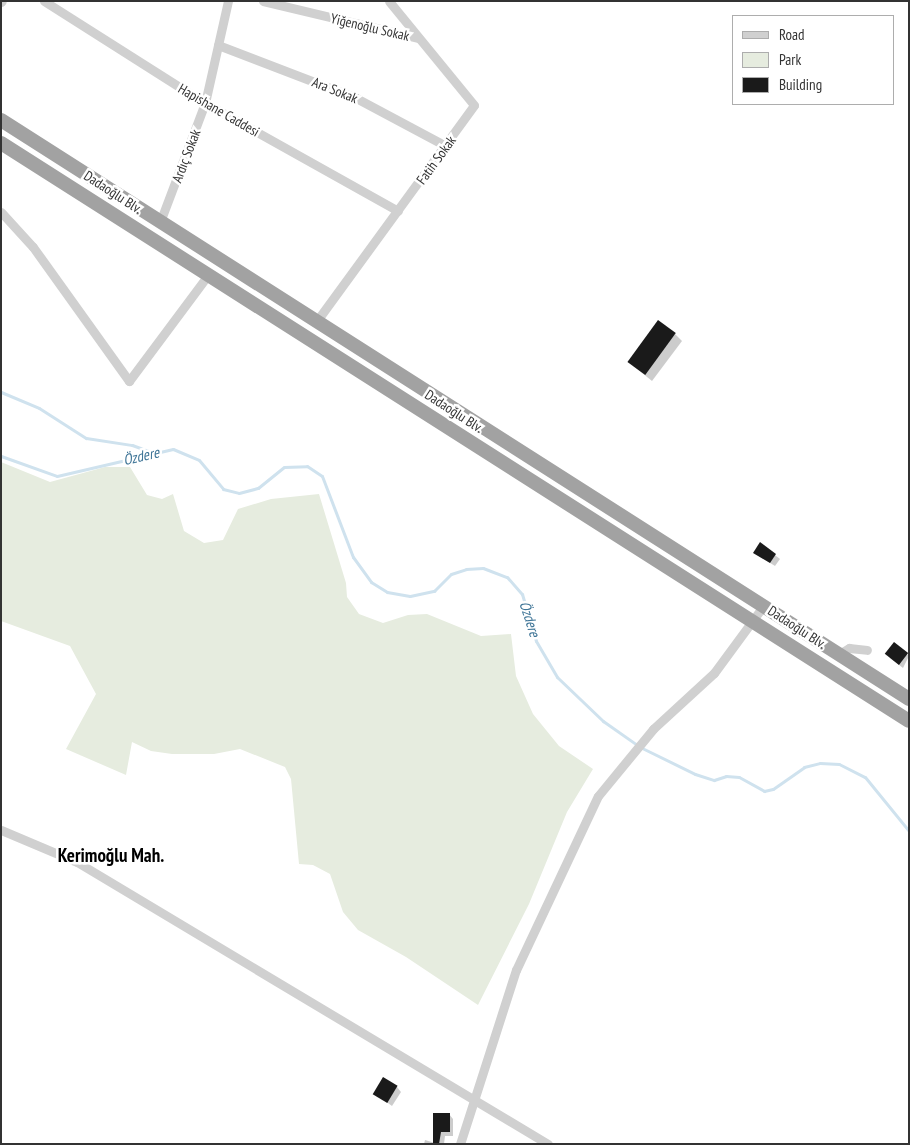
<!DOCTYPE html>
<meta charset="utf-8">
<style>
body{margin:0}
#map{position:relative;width:910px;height:1145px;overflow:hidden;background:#fff;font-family:"PT Sans Narrow",sans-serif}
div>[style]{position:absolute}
.green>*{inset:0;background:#e6ecdf}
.shadow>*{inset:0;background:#0003}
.stream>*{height:3px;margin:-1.5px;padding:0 1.5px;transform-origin:1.5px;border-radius:1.5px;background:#cfe2ee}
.building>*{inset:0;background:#1a1a1a;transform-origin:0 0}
.minor>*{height:9px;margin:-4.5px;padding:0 4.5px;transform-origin:4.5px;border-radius:4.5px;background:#d0d0d0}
.trunk>*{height:14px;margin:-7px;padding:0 7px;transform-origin:7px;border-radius:7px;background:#a2a2a2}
span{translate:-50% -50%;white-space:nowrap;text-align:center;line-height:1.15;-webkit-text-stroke:5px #fff;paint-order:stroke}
.street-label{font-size:14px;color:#333}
.water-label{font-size:15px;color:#3f7597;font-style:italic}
.district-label{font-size:19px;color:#000;font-weight:700}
.frame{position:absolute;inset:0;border:2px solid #333;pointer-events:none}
.legend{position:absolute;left:732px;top:15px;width:162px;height:90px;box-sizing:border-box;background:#fff;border:1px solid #adadad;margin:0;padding:6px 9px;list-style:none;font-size:15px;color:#333}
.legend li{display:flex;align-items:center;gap:10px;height:25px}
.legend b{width:25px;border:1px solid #adadad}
</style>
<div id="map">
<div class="green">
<i style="clip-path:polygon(1px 462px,50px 482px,105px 467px,130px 467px,147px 495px,162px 499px,173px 494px,184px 531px,204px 543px,223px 540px,238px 509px,271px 499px,319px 494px,346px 583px,347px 597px,359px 614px,383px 623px,408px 615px,427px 614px,481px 636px,511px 634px,516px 676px,533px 714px,559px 746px,593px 769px,567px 812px,529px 904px,478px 1005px,406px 957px,358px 930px,343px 912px,330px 874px,313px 865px,299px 864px,291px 779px,285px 767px,240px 749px,214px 754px,172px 754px,151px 751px,132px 742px,126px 775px,66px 749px,96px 694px,70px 646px,1px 621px)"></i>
</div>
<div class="shadow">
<i style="clip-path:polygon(675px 334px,682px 341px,652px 381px,636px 368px)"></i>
<i style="clip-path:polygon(761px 544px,780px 559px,775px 566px,754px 553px)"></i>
<i style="clip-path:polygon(894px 643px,909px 656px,903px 668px,890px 658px)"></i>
<i style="clip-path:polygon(397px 1087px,401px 1092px,392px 1106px,374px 1093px)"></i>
<i style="clip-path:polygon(449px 1114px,453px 1119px,453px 1136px,445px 1136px,444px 1144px,424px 1144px,425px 1140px,435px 1143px)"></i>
</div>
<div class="stream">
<i style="left:1px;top:392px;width:41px;rotate:22.8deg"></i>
<i style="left:39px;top:408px;width:56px;rotate:32.6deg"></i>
<i style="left:86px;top:438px;width:47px;rotate:8.7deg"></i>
<i style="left:132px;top:445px;width:23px;rotate:20deg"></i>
<i style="left:1px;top:456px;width:59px;rotate:19.7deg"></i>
<i style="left:57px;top:476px;width:119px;rotate:-13.1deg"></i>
<i style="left:173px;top:449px;width:28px;rotate:23deg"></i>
<i style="left:199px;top:460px;width:38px;rotate:50deg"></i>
<i style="left:223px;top:489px;width:16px;rotate:14deg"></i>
<i style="left:239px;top:493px;width:20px;rotate:-15deg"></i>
<i style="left:258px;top:488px;width:33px;rotate:-39deg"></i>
<i style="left:284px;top:467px;width:23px;rotate:-2deg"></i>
<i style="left:307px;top:466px;width:18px;rotate:34deg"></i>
<i style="left:322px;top:476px;width:87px;rotate:69.1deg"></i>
<i style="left:353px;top:557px;width:31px;rotate:54deg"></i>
<i style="left:371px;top:582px;width:19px;rotate:32deg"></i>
<i style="left:387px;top:592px;width:23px;rotate:10deg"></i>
<i style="left:410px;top:596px;width:25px;rotate:-12deg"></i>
<i style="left:434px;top:591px;width:24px;rotate:-45deg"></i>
<i style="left:451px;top:574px;width:16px;rotate:-18deg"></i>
<i style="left:466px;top:569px;width:17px;rotate:-3deg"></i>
<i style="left:483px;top:568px;width:26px;rotate:21deg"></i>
<i style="left:507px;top:577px;width:23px;rotate:49deg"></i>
<i style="left:522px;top:594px;width:49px;rotate:73.4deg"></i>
<i style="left:536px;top:641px;width:42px;rotate:59.7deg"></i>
<i style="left:557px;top:677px;width:64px;rotate:43.7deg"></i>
<i style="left:603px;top:721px;width:45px;rotate:35.1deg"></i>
<i style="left:640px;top:747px;width:61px;rotate:26.1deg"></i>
<i style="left:695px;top:774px;width:20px;rotate:18deg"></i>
<i style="left:714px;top:780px;width:13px;rotate:-18deg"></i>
<i style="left:726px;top:776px;width:13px;rotate:4deg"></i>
<i style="left:739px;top:777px;width:29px;rotate:29deg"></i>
<i style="left:764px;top:791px;width:9px;rotate:-13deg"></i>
<i style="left:773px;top:789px;width:38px;rotate:-35deg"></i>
<i style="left:804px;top:767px;width:16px;rotate:-14deg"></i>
<i style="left:820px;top:763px;width:19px;rotate:3deg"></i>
<i style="left:839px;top:764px;width:29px;rotate:27deg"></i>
<i style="left:865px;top:777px;width:70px;rotate:50.8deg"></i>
</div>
<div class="building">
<i style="left:658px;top:320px;width:22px;height:52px;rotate:36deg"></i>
<i style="clip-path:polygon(760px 542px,776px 554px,770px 563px,753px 553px)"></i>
<i style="left:894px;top:642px;width:18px;height:15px;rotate:38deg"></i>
<i style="left:383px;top:1077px;width:17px;height:20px;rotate:31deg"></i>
<i style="clip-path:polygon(433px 1113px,450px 1113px,450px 1132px,441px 1132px,439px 1144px,433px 1144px)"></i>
</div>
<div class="minor">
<i style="left:44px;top:1px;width:191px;rotate:32.4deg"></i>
<i style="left:205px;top:103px;width:221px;rotate:29.2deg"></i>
<i style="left:263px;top:1px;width:159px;rotate:13.4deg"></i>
<i style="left:1px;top:2px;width:1px;rotate:-45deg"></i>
<i style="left:218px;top:45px;width:148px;rotate:21deg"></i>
<i style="left:356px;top:98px;width:102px;rotate:28.1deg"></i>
<i style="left:1px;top:212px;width:47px;rotate:47.6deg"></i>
<i style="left:33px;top:247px;width:165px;rotate:54.4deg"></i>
<i style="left:129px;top:381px;width:132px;rotate:-53.3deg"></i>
<i style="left:160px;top:222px;width:127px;rotate:-69.3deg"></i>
<i style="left:205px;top:103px;width:105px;rotate:-77.3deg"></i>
<i style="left:316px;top:322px;width:268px;rotate:-53.9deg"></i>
<i style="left:474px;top:105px;width:134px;rotate:-129.3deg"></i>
<i style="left:839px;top:654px;width:12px;rotate:-31deg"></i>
<i style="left:849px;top:648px;width:18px;rotate:6deg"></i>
<i style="left:1px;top:830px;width:82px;rotate:22.8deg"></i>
<i style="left:77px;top:862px;width:549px;rotate:30.91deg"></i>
<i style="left:460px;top:1144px;width:183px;rotate:-72.2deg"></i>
<i style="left:516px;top:970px;width:192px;rotate:-64.8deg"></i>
<i style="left:598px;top:796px;width:87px;rotate:-50.6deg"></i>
<i style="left:653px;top:729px;width:83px;rotate:-42.6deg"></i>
<i style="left:714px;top:673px;width:84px;rotate:-53.7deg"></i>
</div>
<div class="trunk">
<i style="left:1px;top:120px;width:1077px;rotate:32.52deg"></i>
<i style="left:1px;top:143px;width:1076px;rotate:32.48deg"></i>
</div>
<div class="street-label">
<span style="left:370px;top:27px;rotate:13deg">Yiğenoğlu Sokak</span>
<span style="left:335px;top:90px;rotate:22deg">Ara Sokak</span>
<span style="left:219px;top:110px;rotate:30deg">Hapishane Caddesi</span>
<span style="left:186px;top:156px;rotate:-69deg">Ardıç Sokak</span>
<span style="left:436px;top:160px;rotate:-54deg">Fatih Sokak</span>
<span style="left:113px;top:192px;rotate:33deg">Dadaoğlu Blv.</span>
<span style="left:454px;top:411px;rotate:33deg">Dadaoğlu Blv.</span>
<span style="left:797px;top:627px;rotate:33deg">Dadaoğlu Blv.</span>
</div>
<div class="water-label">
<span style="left:141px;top:456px;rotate:-13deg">Özdere</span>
<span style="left:530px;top:619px;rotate:72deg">Özdere</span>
</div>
<div class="district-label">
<span style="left:111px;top:856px">Kerimoğlu Mah.</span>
</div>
<div class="frame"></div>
<ul class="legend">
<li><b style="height:6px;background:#d0d0d0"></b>Road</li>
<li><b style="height:14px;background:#e6ecdf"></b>Park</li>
<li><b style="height:14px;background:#1a1a1a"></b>Building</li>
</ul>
</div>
